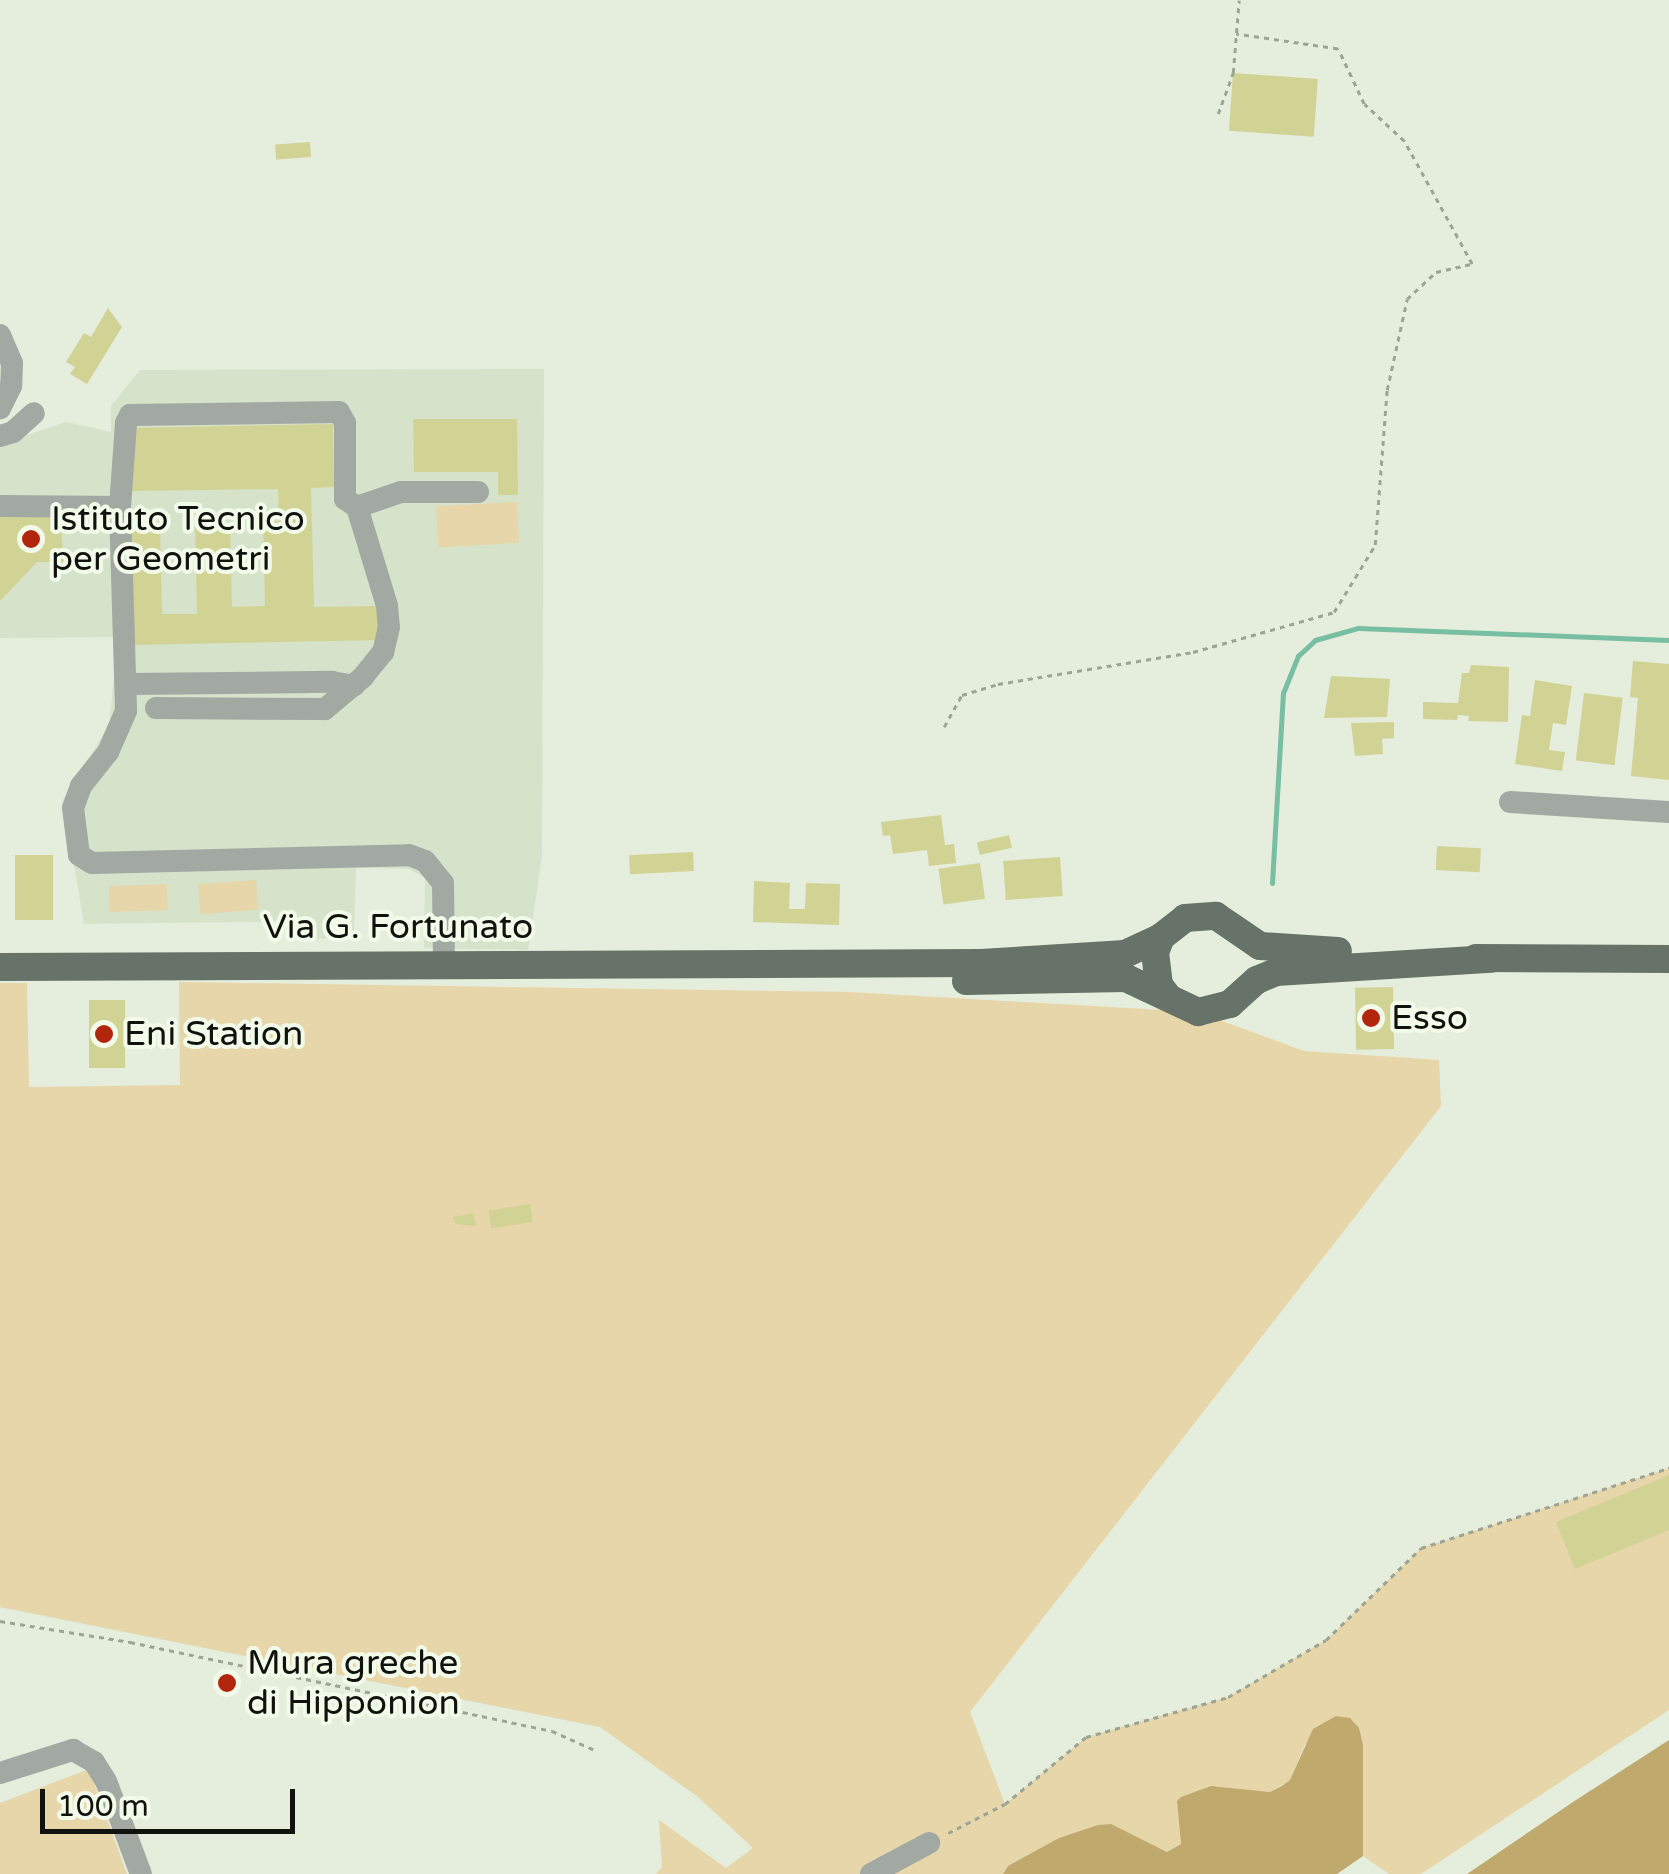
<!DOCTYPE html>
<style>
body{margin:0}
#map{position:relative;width:1669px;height:1874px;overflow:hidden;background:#e5eddc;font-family:"Varela Round",sans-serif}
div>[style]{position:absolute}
.built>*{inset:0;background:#d6e2ca}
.green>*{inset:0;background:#e7d6a9;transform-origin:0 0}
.forest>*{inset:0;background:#bfa96d}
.stream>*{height:5px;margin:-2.5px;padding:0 2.5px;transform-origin:2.5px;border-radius:2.5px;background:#77bea3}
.building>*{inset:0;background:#d1d394;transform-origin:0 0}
.path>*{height:2.5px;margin-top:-1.25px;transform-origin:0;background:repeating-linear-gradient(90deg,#9da496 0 5px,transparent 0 10px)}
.minor>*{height:22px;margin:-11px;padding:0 11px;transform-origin:11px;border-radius:11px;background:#a2a9a3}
.major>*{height:28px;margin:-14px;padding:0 14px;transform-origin:14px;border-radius:14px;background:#677268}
.dots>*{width:28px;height:28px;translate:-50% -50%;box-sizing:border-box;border:5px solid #f2fbe9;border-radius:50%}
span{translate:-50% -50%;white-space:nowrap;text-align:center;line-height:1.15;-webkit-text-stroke:8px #f2fbe9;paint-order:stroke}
.poi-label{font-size:35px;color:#10130d}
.left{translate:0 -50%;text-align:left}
.street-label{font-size:35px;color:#10130d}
.scale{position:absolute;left:40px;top:1789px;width:255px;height:45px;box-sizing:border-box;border:5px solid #10130d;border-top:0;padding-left:12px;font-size:30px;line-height:35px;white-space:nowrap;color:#10130d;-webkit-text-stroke:8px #f2fbe9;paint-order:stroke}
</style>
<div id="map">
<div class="built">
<i style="clip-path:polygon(544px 369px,542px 856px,528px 950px,424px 948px,425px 878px,409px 869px,356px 868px,354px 937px,306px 939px,303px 921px,84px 924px,63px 800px,109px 725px,118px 637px,0 638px,0 444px,66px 422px,111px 432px,111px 406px,140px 370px)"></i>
</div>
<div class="green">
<i style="left:517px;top:502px;width:41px;height:81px;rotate:87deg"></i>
<i style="left:256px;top:880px;width:30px;height:58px;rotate:86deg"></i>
<i style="left:167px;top:884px;width:26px;height:58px;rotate:88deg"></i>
<i style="clip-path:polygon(179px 982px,849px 992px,1198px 1012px,1304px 1051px,1439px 1060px,1441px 1106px,970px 1712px,1005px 1804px,1086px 1737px,1228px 1697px,1326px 1640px,1421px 1548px,1669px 1468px,1669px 1710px,1421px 1874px,1389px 1874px,1363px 1856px,1359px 1728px,1305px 1744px,1290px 1781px,1270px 1792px,1211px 1786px,1177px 1801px,1181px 1844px,1167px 1852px,1110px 1824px,1060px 1838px,1008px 1866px,1003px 1874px,656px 1874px,662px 1867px,659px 1820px,726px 1868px,753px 1848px,698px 1797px,600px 1727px,0 1607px,0 983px,27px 983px,29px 1087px,180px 1085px)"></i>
<i style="clip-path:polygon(89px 1769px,127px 1874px,0 1874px,0 1803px)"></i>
</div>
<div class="forest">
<i style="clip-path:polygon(1336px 1716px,1350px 1718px,1359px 1728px,1363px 1745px,1363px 1856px,1337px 1874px,1003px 1874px,1008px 1866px,1059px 1838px,1098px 1825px,1111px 1824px,1167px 1852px,1181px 1844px,1177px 1801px,1181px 1797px,1211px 1786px,1270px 1792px,1282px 1786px,1290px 1780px,1313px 1729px)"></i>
<i style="clip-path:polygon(1669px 1740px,1669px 1874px,1467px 1874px,1573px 1802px)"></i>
</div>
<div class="stream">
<i style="left:1272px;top:883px;width:190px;rotate:-86.7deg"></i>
<i style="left:1283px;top:693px;width:40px;rotate:-68deg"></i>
<i style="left:1298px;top:656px;width:23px;rotate:-43deg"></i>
<i style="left:1315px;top:640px;width:45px;rotate:-15.6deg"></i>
<i style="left:1358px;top:628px;width:311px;rotate:2.2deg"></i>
</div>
<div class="building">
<i style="left:1233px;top:73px;width:85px;height:58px;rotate:4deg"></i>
<i style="left:310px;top:142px;width:15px;height:35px;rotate:86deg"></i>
<i style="clip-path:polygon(108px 308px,122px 327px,87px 384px,70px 374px,75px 367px,66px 362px,84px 333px,91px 337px)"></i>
<i style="clip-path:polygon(413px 419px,517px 419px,518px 495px,498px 495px,498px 472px,414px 472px)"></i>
<i style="clip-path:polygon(333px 424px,334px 487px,311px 488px,314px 607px,381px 606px,382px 640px,130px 645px,127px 526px,160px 525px,162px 614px,197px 614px,195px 525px,230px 525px,232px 607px,265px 606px,263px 521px,279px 521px,278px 489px,132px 491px,131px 428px)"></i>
<i style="clip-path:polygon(61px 515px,63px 562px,37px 562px,0 601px,0 517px)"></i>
<i style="clip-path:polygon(1633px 661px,1669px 664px,1669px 780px,1631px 776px,1638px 698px,1630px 697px)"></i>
<i style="clip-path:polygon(1471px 665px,1509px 667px,1508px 722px,1468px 721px,1469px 716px,1458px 715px,1457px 720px,1423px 719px,1423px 702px,1458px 703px,1462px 673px,1469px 673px)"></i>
<i style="clip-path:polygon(1331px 676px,1390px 679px,1387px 717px,1324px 718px)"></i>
<i style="clip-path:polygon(1535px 680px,1572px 686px,1566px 725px,1553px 723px,1549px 750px,1565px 752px,1562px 771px,1515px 764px,1522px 715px,1530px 716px)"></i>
<i style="left:1584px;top:693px;width:39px;height:68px;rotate:7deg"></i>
<i style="clip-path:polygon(1394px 722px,1394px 738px,1382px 739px,1383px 754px,1355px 756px,1351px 723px)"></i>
<i style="clip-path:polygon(941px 815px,945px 845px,954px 844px,956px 863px,929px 866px,927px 850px,893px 854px,890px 835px,883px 836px,881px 822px)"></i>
<i style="left:1009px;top:835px;width:13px;height:33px;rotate:77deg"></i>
<i style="left:1437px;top:846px;width:44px;height:24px;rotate:3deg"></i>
<i style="left:693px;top:852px;width:19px;height:64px;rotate:87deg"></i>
<i style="left:15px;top:855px;width:38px;height:65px"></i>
<i style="left:1060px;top:857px;width:39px;height:57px;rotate:86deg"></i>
<i style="left:980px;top:863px;width:36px;height:42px;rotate:82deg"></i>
<i style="clip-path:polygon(754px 881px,790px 883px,789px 909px,805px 909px,806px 883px,840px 884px,839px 925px,753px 922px)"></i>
<i style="left:1393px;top:987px;width:62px;height:38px;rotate:89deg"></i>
<i style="left:89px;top:1000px;width:36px;height:68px"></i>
<i style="left:530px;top:1204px;width:18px;height:42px;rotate:81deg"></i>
<i style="clip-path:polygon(473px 1213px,476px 1226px,455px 1224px,453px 1217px)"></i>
<i style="clip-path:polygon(1669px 1475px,1669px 1530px,1575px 1569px,1556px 1522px)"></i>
</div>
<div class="path">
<i style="left:1218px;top:114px;width:44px;rotate:-69.9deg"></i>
<i style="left:1233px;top:73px;width:73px;rotate:-85.3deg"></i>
<i style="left:944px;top:727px;width:37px;rotate:-61deg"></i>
<i style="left:962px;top:695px;width:38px;rotate:-17deg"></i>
<i style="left:998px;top:684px;width:198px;rotate:-9.3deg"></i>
<i style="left:1193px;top:652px;width:147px;rotate:-15.8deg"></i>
<i style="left:1334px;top:612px;width:79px;rotate:-58.5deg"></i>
<i style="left:1375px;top:545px;width:155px;rotate:-85.6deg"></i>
<i style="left:1387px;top:390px;width:93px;rotate:-77.6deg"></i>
<i style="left:1407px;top:299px;width:40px;rotate:-43deg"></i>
<i style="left:1436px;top:272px;width:37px;rotate:-13deg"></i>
<i style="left:1472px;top:264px;width:141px;rotate:-118.9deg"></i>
<i style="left:1404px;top:141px;width:54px;rotate:-137.2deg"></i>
<i style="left:1364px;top:104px;width:61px;rotate:-115.3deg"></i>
<i style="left:1338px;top:49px;width:103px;rotate:-171.6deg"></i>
<i style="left:0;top:1621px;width:132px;rotate:9.2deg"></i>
<i style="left:130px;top:1642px;width:431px;rotate:11.9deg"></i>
<i style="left:552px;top:1731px;width:49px;rotate:24deg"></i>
<i style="left:948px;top:1833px;width:64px;rotate:-27deg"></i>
<i style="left:1005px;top:1804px;width:105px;rotate:-39.6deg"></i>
<i style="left:1086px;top:1737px;width:148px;rotate:-15.7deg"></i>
<i style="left:1228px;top:1697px;width:113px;rotate:-30.2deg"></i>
<i style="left:1326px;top:1640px;width:132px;rotate:-44.1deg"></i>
<i style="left:1421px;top:1548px;width:261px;rotate:-17.9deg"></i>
</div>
<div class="minor">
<i style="left:0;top:335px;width:30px;rotate:67deg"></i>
<i style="left:12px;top:363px;width:23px;rotate:92deg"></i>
<i style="left:11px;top:386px;width:25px;rotate:116deg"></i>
<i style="left:0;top:436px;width:14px;rotate:-17deg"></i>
<i style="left:13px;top:432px;width:28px;rotate:-42deg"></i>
<i style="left:0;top:506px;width:120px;rotate:0.5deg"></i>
<i style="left:120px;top:507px;width:204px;rotate:88.3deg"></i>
<i style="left:126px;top:711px;width:45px;rotate:113.7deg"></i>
<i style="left:108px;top:752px;width:43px;rotate:128.5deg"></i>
<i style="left:81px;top:786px;width:23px;rotate:110deg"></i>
<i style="left:73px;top:808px;width:47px;rotate:82.7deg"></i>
<i style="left:79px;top:855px;width:15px;rotate:32deg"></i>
<i style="left:92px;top:863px;width:317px;rotate:-1.4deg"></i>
<i style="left:409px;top:855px;width:17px;rotate:21deg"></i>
<i style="left:425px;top:861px;width:28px;rotate:51deg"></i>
<i style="left:443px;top:883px;width:81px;rotate:89.3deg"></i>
<i style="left:120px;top:507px;width:84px;rotate:-85.9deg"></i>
<i style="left:126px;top:423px;width:9px;rotate:-63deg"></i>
<i style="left:130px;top:415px;width:209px;rotate:-0.8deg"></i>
<i style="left:339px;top:412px;width:13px;rotate:61deg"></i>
<i style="left:345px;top:423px;width:76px;rotate:90deg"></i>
<i style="left:345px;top:499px;width:14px;rotate:34deg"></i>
<i style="left:357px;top:507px;width:103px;rotate:73.1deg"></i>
<i style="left:387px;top:606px;width:21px;rotate:85deg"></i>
<i style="left:389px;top:627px;width:26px;rotate:103deg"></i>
<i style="left:383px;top:652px;width:32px;rotate:129deg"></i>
<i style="left:363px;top:677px;width:50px;rotate:139.9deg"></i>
<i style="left:325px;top:709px;width:169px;rotate:-179.7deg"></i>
<i style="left:357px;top:507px;width:46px;rotate:-18.8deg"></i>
<i style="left:401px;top:492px;width:77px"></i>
<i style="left:128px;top:684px;width:204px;rotate:-0.6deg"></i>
<i style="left:332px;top:682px;width:22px;rotate:10deg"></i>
<i style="left:1510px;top:802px;width:159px;rotate:3.6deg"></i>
<i style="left:0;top:1773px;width:77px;rotate:-17.5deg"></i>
<i style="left:73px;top:1750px;width:24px;rotate:30deg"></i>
<i style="left:94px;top:1762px;width:22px;rotate:58deg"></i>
<i style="left:106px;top:1781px;width:99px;rotate:69.4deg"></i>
<i style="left:871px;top:1874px;width:66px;rotate:-28.1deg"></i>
</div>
<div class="major">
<i style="left:1476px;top:958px;width:193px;rotate:0.3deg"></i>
<i style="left:0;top:967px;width:981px;rotate:-0.23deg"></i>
<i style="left:981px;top:963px;width:144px;rotate:-3.6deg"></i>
<i style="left:1125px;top:954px;width:40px;rotate:-25deg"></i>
<i style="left:966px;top:981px;width:160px;rotate:-1.1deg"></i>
<i style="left:1126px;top:978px;width:80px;rotate:25.3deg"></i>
<i style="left:1198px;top:1012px;width:33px;rotate:-14deg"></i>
<i style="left:1230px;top:1004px;width:36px;rotate:-42deg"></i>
<i style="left:1257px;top:980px;width:21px;rotate:-23deg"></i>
<i style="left:1276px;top:972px;width:215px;rotate:-3.5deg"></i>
<i style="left:1169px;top:998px;width:16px;rotate:-128deg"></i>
<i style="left:1159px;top:985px;width:33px;rotate:-97deg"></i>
<i style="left:1155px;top:952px;width:16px;rotate:-68deg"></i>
<i style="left:1161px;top:937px;width:31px;rotate:-38deg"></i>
<i style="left:1185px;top:918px;width:31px;rotate:-4deg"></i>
<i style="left:1216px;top:916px;width:53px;rotate:34.3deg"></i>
<i style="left:1260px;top:946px;width:78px;rotate:3.7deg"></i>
</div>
<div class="dots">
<i style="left:31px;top:539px;background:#b3260e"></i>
<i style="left:1371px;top:1018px;background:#b3260e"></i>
<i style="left:104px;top:1034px;background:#b3260e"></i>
<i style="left:227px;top:1683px;background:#b3260e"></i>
</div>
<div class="poi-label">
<span class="left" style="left:51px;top:539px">Istituto Tecnico<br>per Geometri</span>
<span class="left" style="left:1391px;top:1018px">Esso</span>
<span class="left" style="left:124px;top:1034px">Eni Station</span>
<span class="left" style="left:247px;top:1683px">Mura greche<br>di Hipponion</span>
</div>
<div class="street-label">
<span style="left:398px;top:927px">Via G. Fortunato</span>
</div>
<div class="scale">100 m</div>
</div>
